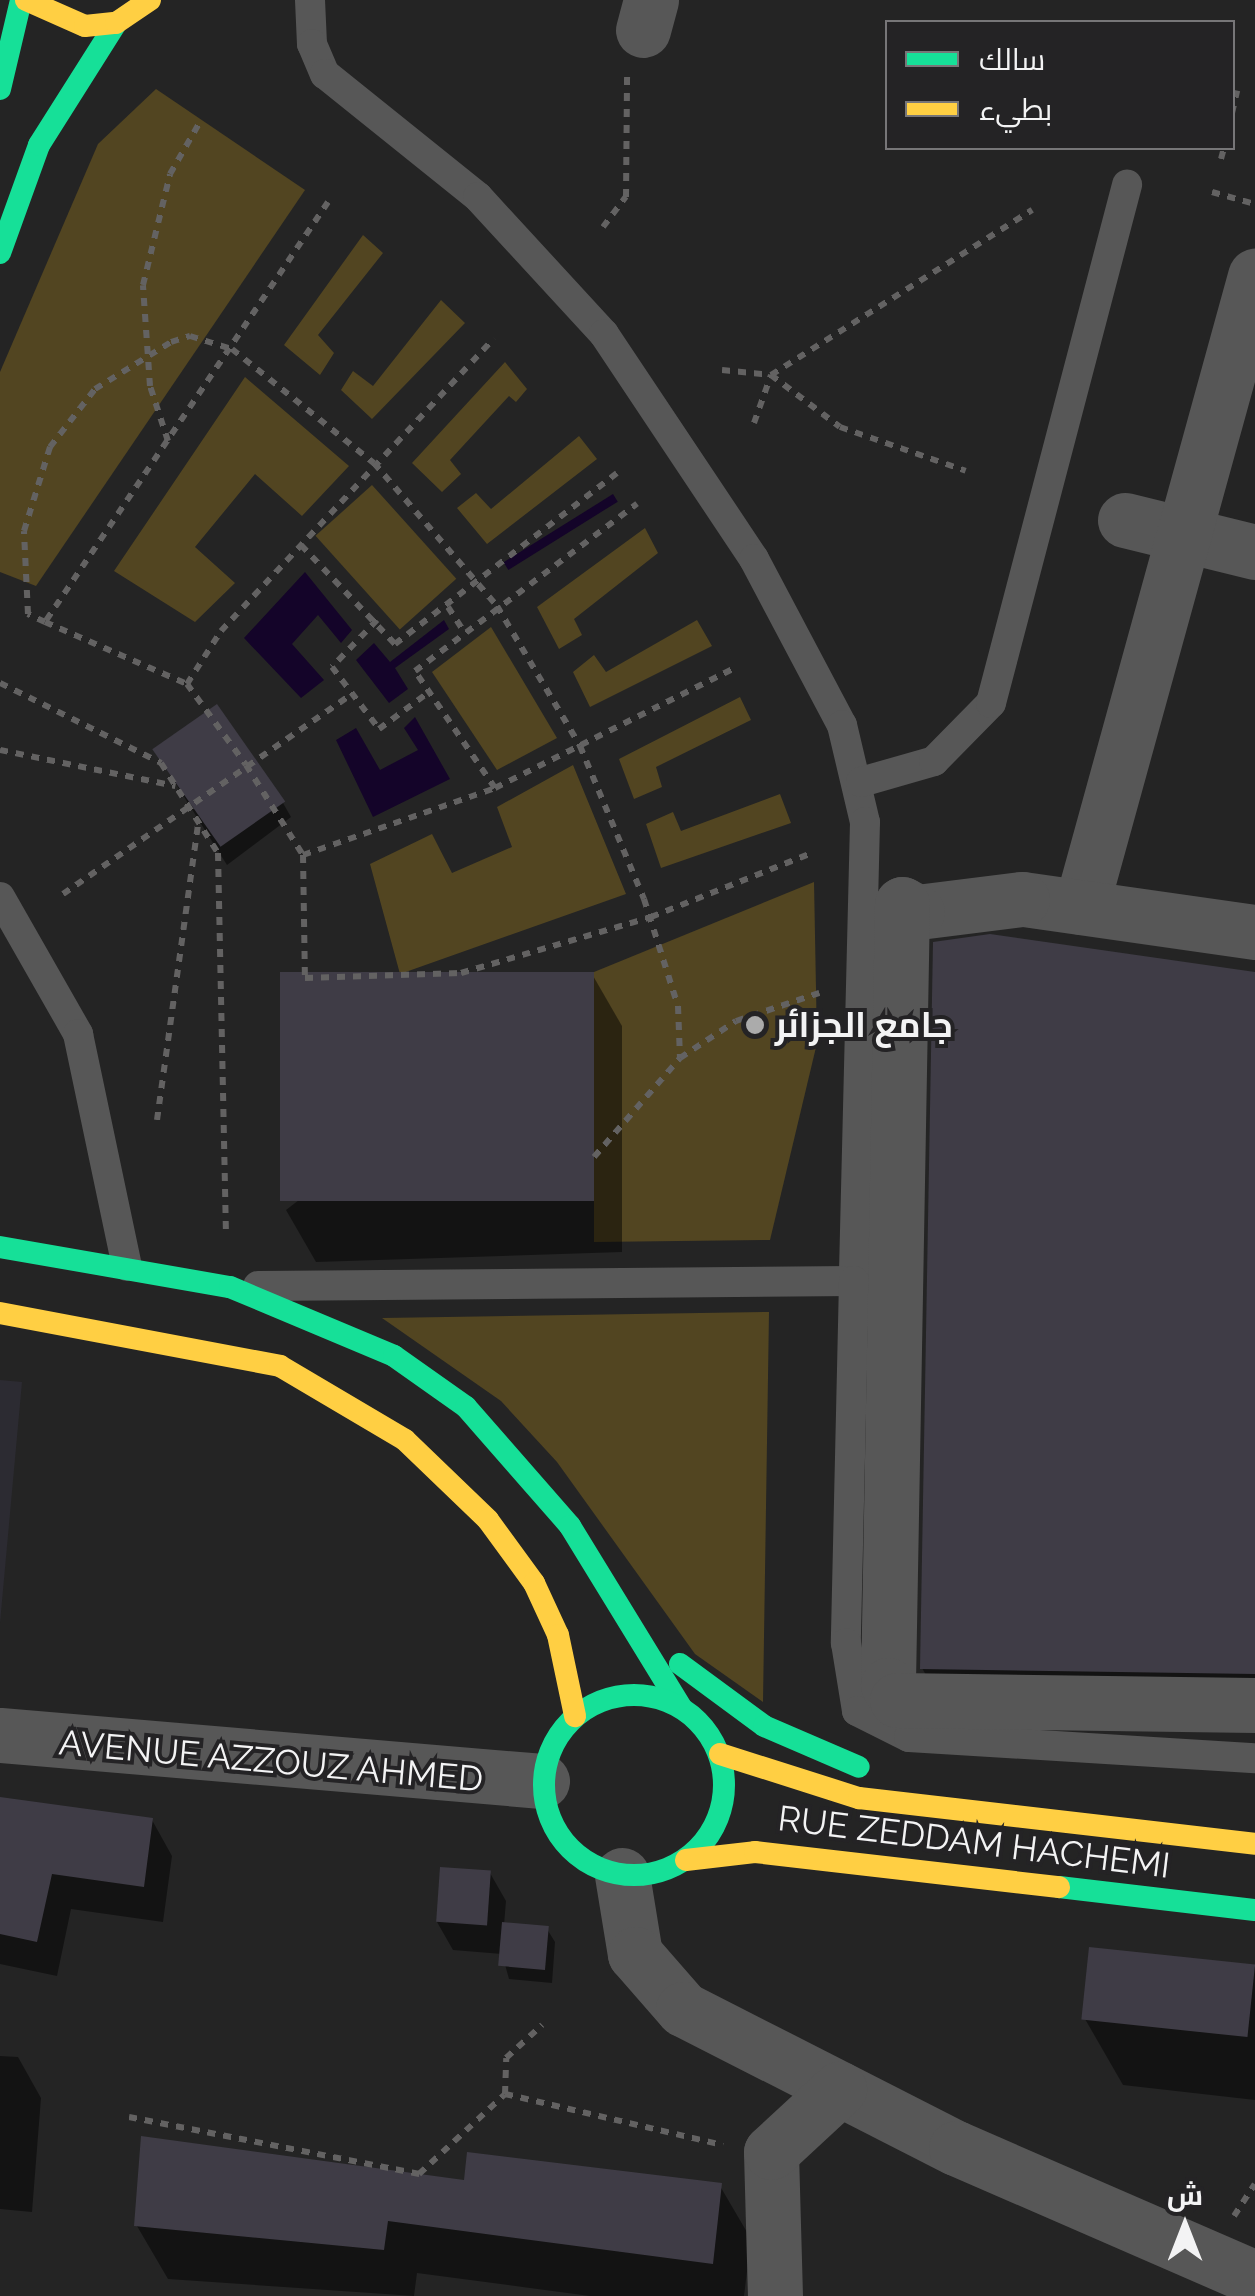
<!DOCTYPE html>
<meta charset="utf-8">
<style>
body{margin:0}
#map{position:relative;width:1255px;height:2296px;overflow:hidden;background:#242424;font-family:Raleway,Cairo,sans-serif}
div>[style]{position:absolute}
.built>*{inset:0;background:#2c2b32}
.green>*{inset:0;background:#524521;transform-origin:0 0}
.water>*{inset:0;background:#140429;transform-origin:0 0}
.shadow>*{inset:0;background:#0007}
.building>*{inset:0;background:#3f3c46;transform-origin:0 0}
.path>*{height:6px;margin-top:-3px;transform-origin:0;background:repeating-linear-gradient(90deg,#636262 0 8px,transparent 0 16px)}
.lane>*{height:30px;margin:-15px;padding:0 15px;transform-origin:15px;border-radius:15px;background:#575757}
.street>*{height:55px;margin:-27.5px;padding:0 27.5px;transform-origin:27.5px;border-radius:27.5px;background:#575757}
.fast>*{height:22px;margin:-11px;padding:0 11px;transform-origin:11px;border-radius:11px;background:#16e098}
.fast>.ring{margin:-11px;padding:0;box-sizing:content-box;background:none;border:22px solid #16e098;border-radius:50%}
.slow>*{height:22px;margin:-11px;padding:0 11px;transform-origin:11px;border-radius:11px;background:#ffcf43}
.dots>*{width:28px;height:28px;translate:-50% -50%;box-sizing:border-box;border:5px solid #242325;border-radius:50%}
span{translate:-50% -50%;white-space:nowrap;text-align:center;line-height:1.15;-webkit-text-stroke:8px #242325;paint-order:stroke}
.poi-label{font-size:35px;color:#f3f3f4;font-weight:700}
.left{translate:0 -50%;text-align:left}
.street-label{font-size:35px;color:#f3f3f4}
.legend{position:absolute;left:885px;top:20px;width:350px;height:130px;box-sizing:border-box;background:#242325;border:2px solid #777678;margin:0;padding:12px 18px;list-style:none;font-size:30px;color:#f3f3f4}
.legend li{display:flex;align-items:center;gap:20px;height:50px}
.legend b{width:50px;border:2px solid #777678}
.north{position:absolute;left:1135px;top:2176px;width:100px;height:100px;-webkit-text-stroke:8px #242325;paint-order:stroke;rotate:0deg;font-size:28px;font-weight:700;line-height:40px;text-align:center;color:#f3f3f4}
.north::after{content:'';display:block;margin:auto;width:35px;height:45px;background:#f3f3f4;clip-path:polygon(50% 0,100% 100%,50% 72%,0 100%)}
</style>
<div id="map">
<div class="built">
<i style="clip-path:polygon(0 1380px,22px 1382px,0 1623px)"></i>
</div>
<div class="green">
<i style="clip-path:polygon(156px 89px,305px 190px,36px 586px,0 572px,0 372px,98px 144px)"></i>
<i style="clip-path:polygon(363px 235px,383px 253px,318px 335px,334px 353px,320px 375px,284px 345px)"></i>
<i style="clip-path:polygon(441px 300px,465px 323px,372px 419px,341px 390px,353px 371px,373px 386px)"></i>
<i style="clip-path:polygon(505px 362px,527px 389px,516px 402px,509px 396px,450px 460px,461px 474px,442px 492px,412px 463px)"></i>
<i style="clip-path:polygon(245px 377px,349px 466px,302px 516px,255px 474px,195px 547px,235px 583px,195px 622px,114px 571px)"></i>
<i style="clip-path:polygon(579px 436px,597px 459px,487px 544px,457px 508px,476px 493px,491px 509px)"></i>
<i style="left:372px;top:485px;width:126px;height:76px;rotate:48deg"></i>
<i style="clip-path:polygon(645px 528px,658px 553px,574px 619px,582px 635px,559px 649px,537px 607px)"></i>
<i style="clip-path:polygon(697px 620px,712px 646px,590px 707px,573px 672px,594px 655px,606px 672px)"></i>
<i style="clip-path:polygon(491px 627px,557px 738px,497px 770px,432px 672px)"></i>
<i style="clip-path:polygon(740px 697px,751px 720px,656px 767px,662px 787px,634px 799px,619px 759px)"></i>
<i style="clip-path:polygon(573px 765px,626px 894px,400px 974px,370px 864px,432px 834px,452px 873px,512px 847px,497px 807px)"></i>
<i style="clip-path:polygon(780px 794px,791px 823px,661px 868px,646px 824px,673px 812px,681px 831px)"></i>
<i style="clip-path:polygon(814px 882px,817px 1043px,770px 1240px,594px 1242px,594px 972px)"></i>
<i style="clip-path:polygon(769px 1312px,763px 1702px,695px 1654px,557px 1462px,501px 1401px,382px 1318px)"></i>
</div>
<div class="water">
<i style="left:613px;top:494px;width:9px;height:129px;rotate:58deg"></i>
<i style="clip-path:polygon(305px 572px,352px 630px,341px 643px,318px 615px,292px 644px,324px 680px,301px 698px,244px 638px)"></i>
<i style="clip-path:polygon(444px 620px,449px 629px,395px 668px,408px 689px,389px 703px,356px 660px,374px 643px,390px 662px)"></i>
<i style="clip-path:polygon(415px 717px,450px 779px,373px 817px,336px 740px,356px 728px,380px 770px,418px 750px,404px 728px)"></i>
</div>
<div class="shadow">
<i style="clip-path:polygon(164px 765px,283px 803px,291px 817px,227px 865px)"></i>
<i style="clip-path:polygon(592px 974px,622px 1026px,622px 1252px,316px 1262px,286px 1210px)"></i>
<i style="clip-path:polygon(1255px 974px,1255px 1721px,948px 1714px,922px 1668px)"></i>
<i style="clip-path:polygon(0 1798px,152px 1820px,172px 1856px,163px 1922px,71px 1909px,57px 1976px,0 1964px)"></i>
<i style="clip-path:polygon(490px 1873px,506px 1901px,504px 1925px,547px 1929px,555px 1942px,552px 1983px,509px 1979px,502px 1954px,453px 1950px,437px 1922px)"></i>
<i style="clip-path:polygon(1255px 1967px,1255px 2100px,1123px 2085px,1085px 2019px)"></i>
<i style="clip-path:polygon(0 2056px,18px 2057px,41px 2098px,32px 2212px,0 2209px)"></i>
<i style="clip-path:polygon(720px 2186px,751px 2239px,744px 2296px,590px 2296px,417px 2273px,414px 2296px,168px 2279px,137px 2226px)"></i>
</div>
<div class="building">
<i style="left:217px;top:704px;width:119px;height:79px;rotate:55deg"></i>
<i style="clip-path:polygon(990px 934px,1255px 972px,1255px 1674px,920px 1669px,933px 942px)"></i>
<i style="left:594px;top:972px;width:229px;height:314px;rotate:90deg"></i>
<i style="clip-path:polygon(0 1797px,153px 1818px,144px 1887px,52px 1874px,37px 1942px,0 1934px)"></i>
<i style="left:440px;top:1867px;width:51px;height:55px;rotate:4deg"></i>
<i style="left:502px;top:1922px;width:47px;height:44px;rotate:5deg"></i>
<i style="left:1089px;top:1947px;width:167px;height:73px;rotate:6deg"></i>
<i style="clip-path:polygon(141px 2136px,464px 2180px,467px 2152px,722px 2183px,713px 2264px,388px 2221px,384px 2250px,134px 2226px)"></i>
</div>
<div class="path">
<i style="left:1232px;top:113px;width:23px;rotate:-77deg"></i>
<i style="left:1221px;top:159px;width:11px;rotate:-75deg"></i>
<i style="left:1212px;top:192px;width:45px;rotate:15.6deg"></i>
<i style="left:328px;top:202px;width:506px;rotate:123.97deg"></i>
<i style="left:45px;top:622px;width:155px;rotate:23.6deg"></i>
<i style="left:187px;top:684px;width:100px;rotate:53.9deg"></i>
<i style="left:246px;top:765px;width:107px;rotate:57.7deg"></i>
<i style="left:303px;top:855px;width:123px;rotate:89.1deg"></i>
<i style="left:305px;top:978px;width:156px;rotate:-1.8deg"></i>
<i style="left:461px;top:973px;width:198px;rotate:-16.4deg"></i>
<i style="left:651px;top:917px;width:170px;rotate:-21.7deg"></i>
<i style="left:603px;top:227px;width:38px;rotate:-53deg"></i>
<i style="left:626px;top:197px;width:120px;rotate:-89.5deg"></i>
<i style="left:722px;top:370px;width:49px;rotate:5.8deg"></i>
<i style="left:771px;top:375px;width:86px;rotate:37deg"></i>
<i style="left:840px;top:427px;width:133px;rotate:19.2deg"></i>
<i style="left:754px;top:423px;width:51px;rotate:-70.5deg"></i>
<i style="left:771px;top:375px;width:309px;rotate:-32.3deg"></i>
<i style="left:168px;top:441px;width:58px;rotate:-108.1deg"></i>
<i style="left:150px;top:386px;width:101px;rotate:-94deg"></i>
<i style="left:143px;top:285px;width:114px;rotate:-76.3deg"></i>
<i style="left:170px;top:174px;width:62px;rotate:-60.1deg"></i>
<i style="left:301px;top:545px;width:137px;rotate:46.5deg"></i>
<i style="left:395px;top:644px;width:280px;rotate:-37.6deg"></i>
<i style="left:448px;top:607px;width:30px;rotate:57deg"></i>
<i style="left:377px;top:620px;width:65px;rotate:133.8deg"></i>
<i style="left:332px;top:667px;width:78px;rotate:52.8deg"></i>
<i style="left:379px;top:729px;width:62px;rotate:-36.5deg"></i>
<i style="left:45px;top:622px;width:19px;rotate:-155deg"></i>
<i style="left:28px;top:614px;width:83px;rotate:-92.8deg"></i>
<i style="left:24px;top:531px;width:88px;rotate:-72.8deg"></i>
<i style="left:50px;top:447px;width:73px;rotate:-52.2deg"></i>
<i style="left:95px;top:389px;width:89px;rotate:-31.7deg"></i>
<i style="left:171px;top:342px;width:20px;rotate:-18deg"></i>
<i style="left:190px;top:336px;width:44px;rotate:17.2deg"></i>
<i style="left:232px;top:349px;width:182px;rotate:38.8deg"></i>
<i style="left:374px;top:463px;width:189px;rotate:49.3deg"></i>
<i style="left:497px;top:606px;width:163px;rotate:59.3deg"></i>
<i style="left:580px;top:746px;width:166px;rotate:67.3deg"></i>
<i style="left:644px;top:899px;width:112px;rotate:72.4deg"></i>
<i style="left:678px;top:1006px;width:52px;rotate:87.8deg"></i>
<i style="left:0;top:683px;width:180px;rotate:26.4deg"></i>
<i style="left:161px;top:763px;width:107px;rotate:57.7deg"></i>
<i style="left:218px;top:853px;width:383px;rotate:88.8deg"></i>
<i style="left:187px;top:684px;width:63px;rotate:-57.3deg"></i>
<i style="left:221px;top:631px;width:400px;rotate:-47deg"></i>
<i style="left:0;top:750px;width:179px;rotate:11.6deg"></i>
<i style="left:495px;top:788px;width:142px;rotate:-124.4deg"></i>
<i style="left:415px;top:671px;width:278px;rotate:-37deg"></i>
<i style="left:303px;top:855px;width:203px;rotate:-19.2deg"></i>
<i style="left:495px;top:788px;width:268px;rotate:-26.6deg"></i>
<i style="left:63px;top:894px;width:351px;rotate:-34.7deg"></i>
<i style="left:157px;top:1120px;width:299px;rotate:-82.1deg"></i>
<i style="left:594px;top:1157px;width:131px;rotate:-49deg"></i>
<i style="left:680px;top:1058px;width:67px;rotate:-33.5deg"></i>
<i style="left:736px;top:1021px;width:88px;rotate:-18.6deg"></i>
<i style="left:505px;top:2094px;width:224px;rotate:13.2deg"></i>
<i style="left:129px;top:2117px;width:296px;rotate:11.1deg"></i>
<i style="left:419px;top:2174px;width:117px;rotate:-42.9deg"></i>
<i style="left:505px;top:2094px;width:36px;rotate:-88deg"></i>
<i style="left:506px;top:2058px;width:49px;rotate:-42.5deg"></i>
<i style="left:1234px;top:2216px;width:38px;rotate:-57deg"></i>
</div>
<div class="lane">
<i style="left:310px;top:0;width:44px;rotate:87.4deg"></i>
<i style="left:312px;top:44px;width:33px;rotate:67deg"></i>
<i style="left:325px;top:74px;width:196px;rotate:38.8deg"></i>
<i style="left:478px;top:197px;width:186px;rotate:47.4deg"></i>
<i style="left:604px;top:334px;width:270px;rotate:56.3deg"></i>
<i style="left:754px;top:559px;width:188px;rotate:62.1deg"></i>
<i style="left:842px;top:725px;width:100px;rotate:76.7deg"></i>
<i style="left:865px;top:822px;width:459px;rotate:91.4deg"></i>
<i style="left:861px;top:782px;width:76px;rotate:-16deg"></i>
<i style="left:934px;top:761px;width:81px;rotate:-45.5deg"></i>
<i style="left:991px;top:703px;width:536px;rotate:-75.29deg"></i>
<i style="left:0;top:897px;width:158px;rotate:60.3deg"></i>
<i style="left:78px;top:1034px;width:237px;rotate:78.1deg"></i>
<i style="left:258px;top:1286px;width:596px;rotate:-0.48deg"></i>
<i style="left:854px;top:1281px;width:362px;rotate:91.3deg"></i>
<i style="left:846px;top:1643px;width:69px;rotate:80.8deg"></i>
<i style="left:857px;top:1711px;width:58px;rotate:26.6deg"></i>
<i style="left:909px;top:1737px;width:347px;rotate:3.5deg"></i>
</div>
<div class="street">
<i style="left:643px;top:30px;width:31px;rotate:-75deg"></i>
<i style="left:1125px;top:520px;width:134px;rotate:13.8deg"></i>
<i style="left:1081px;top:907px;width:655px;rotate:-74.58deg"></i>
<i style="left:1255px;top:932px;width:235px;rotate:-171.9deg"></i>
<i style="left:1022px;top:899px;width:106px;rotate:172.9deg"></i>
<i style="left:917px;top:912px;width:17px;rotate:-152deg"></i>
<i style="left:902px;top:904px;width:781px;rotate:91.03deg"></i>
<i style="left:888px;top:1685px;width:17px;rotate:59deg"></i>
<i style="left:897px;top:1700px;width:358px;rotate:0.8deg"></i>
<i style="left:0;top:1735px;width:544px;rotate:4.85deg"></i>
<i style="left:622px;top:1875px;width:80px;rotate:80.7deg"></i>
<i style="left:635px;top:1954px;width:73px;rotate:48.9deg"></i>
<i style="left:683px;top:2009px;width:306px;rotate:27deg"></i>
<i style="left:956px;top:2148px;width:326px;rotate:23.5deg"></i>
<i style="left:775px;top:2296px;width:144px;rotate:-91.6deg"></i>
<i style="left:771px;top:2152px;width:93px;rotate:-42.8deg"></i>
</div>
<div class="fast">
<i style="left:0;top:89px;width:91px;rotate:-76.7deg"></i>
<i style="left:0;top:253px;width:115px;rotate:-70.1deg"></i>
<i style="left:39px;top:145px;width:144px;rotate:-57.7deg"></i>
<i style="left:0;top:1247px;width:233px;rotate:9.9deg"></i>
<i style="left:230px;top:1287px;width:178px;rotate:22.8deg"></i>
<i style="left:394px;top:1356px;width:88px;rotate:35.3deg"></i>
<i style="left:466px;top:1407px;width:158px;rotate:48.8deg"></i>
<i style="left:570px;top:1526px;width:212px;rotate:58.5deg"></i>
<i style="left:680px;top:1664px;width:104px;rotate:36.4deg"></i>
<i style="left:764px;top:1726px;width:103px;rotate:23.3deg"></i>
<i class="ring" style="left:544px;top:1695px;width:158px;height:158px"></i>
<i style="left:1059px;top:1887px;width:197px;rotate:6.7deg"></i>
</div>
<div class="slow">
<i style="left:26px;top:0;width:64px;rotate:23.8deg"></i>
<i style="left:85px;top:26px;width:31px;rotate:-6deg"></i>
<i style="left:116px;top:23px;width:41px;rotate:-34.1deg"></i>
<i style="left:0;top:1313px;width:285px;rotate:10.7deg"></i>
<i style="left:280px;top:1366px;width:145px;rotate:30.6deg"></i>
<i style="left:405px;top:1440px;width:115px;rotate:43.9deg"></i>
<i style="left:488px;top:1520px;width:78px;rotate:53.9deg"></i>
<i style="left:534px;top:1583px;width:57px;rotate:65.2deg"></i>
<i style="left:558px;top:1635px;width:83px;rotate:78.1deg"></i>
<i style="left:720px;top:1754px;width:146px;rotate:17.6deg"></i>
<i style="left:859px;top:1798px;width:399px;rotate:6.6deg"></i>
<i style="left:686px;top:1860px;width:69px;rotate:-6.6deg"></i>
<i style="left:755px;top:1852px;width:306px;rotate:6.6deg"></i>
</div>
<div class="dots">
<i style="left:755px;top:1025px;background:#ababab"></i>
</div>
<div class="poi-label">
<span class="left" style="left:775px;top:1025px">جامع الجزائر</span>
</div>
<div class="street-label">
<span style="left:271px;top:1761px;rotate:5deg">AVENUE AZZOUZ AHMED</span>
<span style="left:974px;top:1842px;rotate:7deg">RUE ZEDDAM HACHEMI</span>
</div>
<ul class="legend">
<li><b style="height:12px;background:#16e098"></b>سالك</li>
<li><b style="height:12px;background:#ffcf43"></b>بطيء</li>
</ul>
<div class="north">ش</div>
</div>
